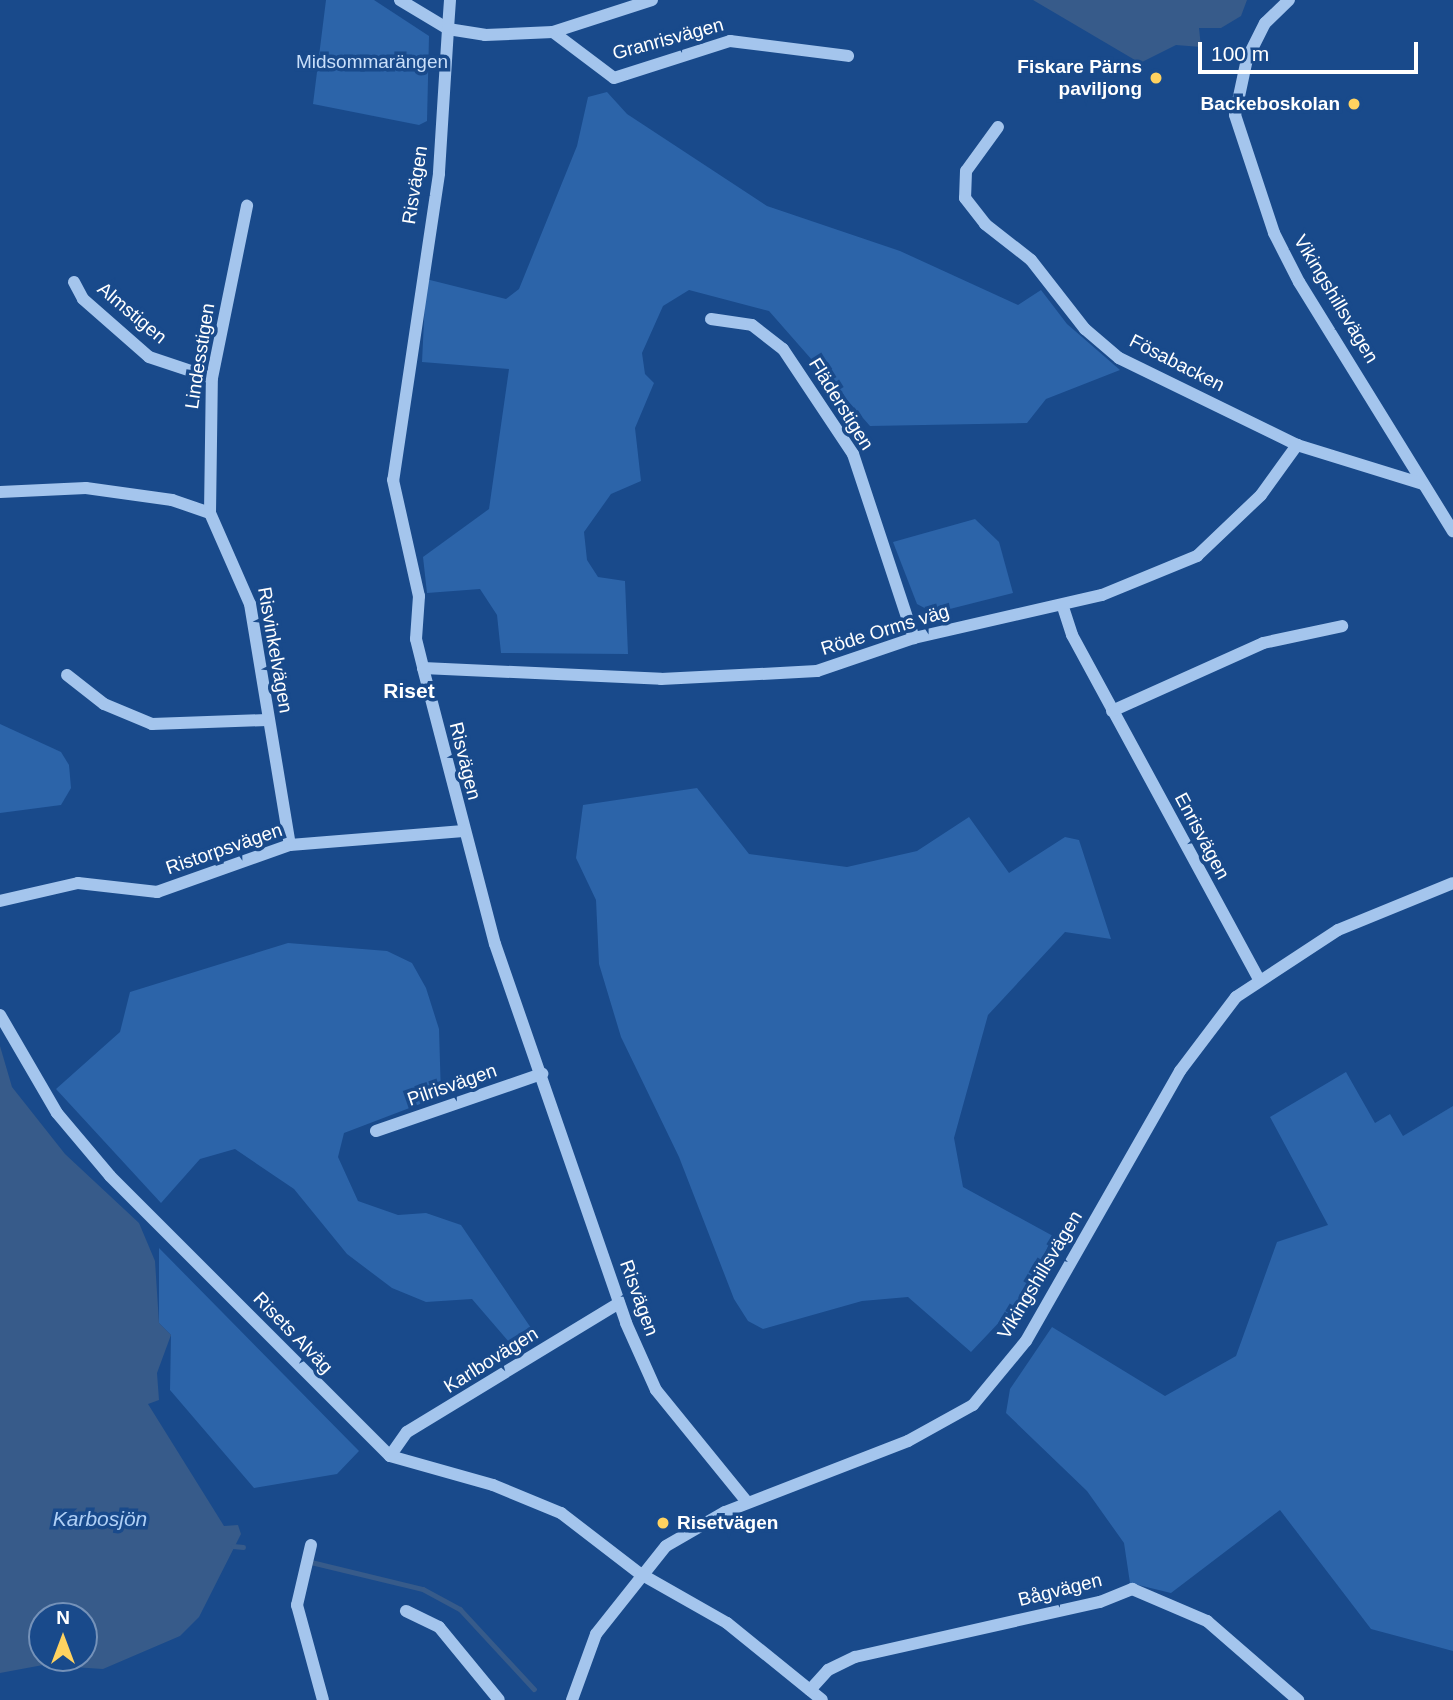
<!DOCTYPE html>
<meta charset="utf-8">
<style>
body{margin:0}
#map{position:relative;width:1453px;height:1700px;overflow:hidden;background:#194a8b;font-family:Arial,sans-serif}
div>[style]{position:absolute}
.green>*{inset:0;background:#2c64a9}
.water>*{inset:0;background:#375b8a}
.stream>*{height:4.5px;margin:-2.25px;padding:0 2.25px;transform-origin:2.25px;border-radius:2.25px;background:#375b8a}
.minor>*{height:12px;margin:-6px;padding:0 6px;transform-origin:6px;border-radius:6px;background:#a4c5ed}
.dots>*{width:19px;height:19px;translate:-50% -50%;box-sizing:border-box;border:4px solid #194a8b;border-radius:50%}
span{translate:-50% -50%;white-space:nowrap;text-align:center;line-height:1.15;-webkit-text-stroke:7px #194a8b;paint-order:stroke}
.street-label{font-size:19px;color:#fff}
.park-label{font-size:19px;color:#c9dffa}
.poi-label{font-size:19px;color:#fff;font-weight:700}
.right{translate:-100% -50%;text-align:right}
.left{translate:0 -50%;text-align:left}
.neighbourhood-label{font-size:21px;color:#fff;font-weight:700}
.water-label{font-size:21px;color:#afcff5;font-style:italic}
.north{position:absolute;left:28px;top:1602px;width:70px;height:70px;box-sizing:border-box;background:#194a8b;border:2px solid #7592b9;border-radius:50%;rotate:0deg;font-size:19px;font-weight:700;line-height:28px;text-align:center;color:#fff}
.north::after{content:'';display:block;margin:auto;width:24px;height:32px;background:#ffd260;clip-path:polygon(50% 0,100% 100%,50% 72%,0 100%)}
.scale{position:absolute;left:1198px;top:42px;width:220px;height:32px;box-sizing:border-box;border:4px solid #fff;border-top:0;padding-left:9px;font-size:21px;line-height:24px;white-space:nowrap;color:#fff;-webkit-text-stroke:5px #194a8b;paint-order:stroke}
</style>
<div id="map">
<div class="green">
<i style="clip-path:polygon(326px 0,374px 0,429px 36px,427px 121px,419px 125px,313px 104px)"></i>
<i style="clip-path:polygon(607px 92px,627px 114px,767px 206px,900px 251px,1018px 305px,1041px 290px,1067px 324px,1120px 370px,1046px 399px,1027px 423px,870px 426px,769px 311px,689px 290px,663px 306px,642px 353px,645px 374px,654px 383px,635px 428px,641px 481px,611px 494px,584px 532px,587px 560px,598px 577px,625px 581px,628px 654px,501px 653px,497px 615px,480px 589px,427px 593px,423px 557px,489px 509px,509px 369px,422px 362px,426px 279px,506px 299px,519px 289px,577px 146px,588px 97px)"></i>
<i style="clip-path:polygon(975px 519px,999px 542px,1013px 593px,934px 613px,917px 604px,893px 542px)"></i>
<i style="clip-path:polygon(0 724px,61px 752px,69px 765px,71px 788px,61px 805px,0 813px)"></i>
<i style="clip-path:polygon(697px 788px,749px 854px,847px 867px,917px 851px,969px 817px,1009px 873px,1065px 837px,1079px 840px,1111px 939px,1065px 932px,988px 1015px,954px 1138px,963px 1187px,1053px 1236px,1024px 1296px,971px 1352px,908px 1297px,862px 1301px,763px 1329px,748px 1321px,734px 1299px,679px 1157px,621px 1037px,599px 964px,596px 900px,576px 858px,583px 805px)"></i>
<i style="clip-path:polygon(288px 943px,387px 951px,412px 963px,426px 988px,439px 1029px,441px 1096px,344px 1133px,338px 1157px,358px 1201px,398px 1215px,426px 1213px,461px 1225px,531px 1328px,509px 1342px,472px 1299px,426px 1302px,392px 1288px,347px 1254px,294px 1189px,235px 1149px,200px 1159px,161px 1203px,56px 1089px,120px 1032px,130px 992px)"></i>
<i style="clip-path:polygon(1346px 1072px,1375px 1123px,1390px 1114px,1403px 1136px,1453px 1106px,1453px 1651px,1371px 1629px,1280px 1510px,1171px 1593px,1130px 1583px,1124px 1543px,1087px 1491px,1006px 1413px,1010px 1389px,1052px 1327px,1165px 1396px,1236px 1356px,1277px 1242px,1328px 1225px,1270px 1117px)"></i>
<i style="clip-path:polygon(159px 1248px,359px 1451px,337px 1474px,254px 1488px,170px 1390px,171px 1335px,159px 1323px)"></i>
</div>
<div class="water">
<i style="clip-path:polygon(1033px 0,1247px 0,1241px 16px,1221px 28px,1199px 28px,1201px 47px,1176px 45px,1140px 63px)"></i>
<i style="clip-path:polygon(evenodd,0 1046px,12px 1087px,65px 1154px,139px 1223px,155px 1261px,159px 1323px,171px 1335px,157px 1373px,159px 1400px,148px 1404px,224px 1526px,238px 1525px,241px 1534px,199px 1617px,180px 1636px,103px 1669px,43px 1665px,0 1673px,0 1046px,84px 1616px,84px 1658px,42px 1658px,42px 1616px,84px 1616px)"></i>
</div>
<div class="stream">
<i style="left:233px;top:1546px;width:10px;rotate:6deg"></i>
<i style="left:311px;top:1562px;width:115px;rotate:13.6deg"></i>
<i style="left:423px;top:1589px;width:42px;rotate:28.4deg"></i>
<i style="left:460px;top:1609px;width:109px;rotate:47.2deg"></i>
</div>
<div class="minor">
<i style="left:400px;top:0;width:56px;rotate:31.1deg"></i>
<i style="left:448px;top:29px;width:145px;rotate:93.6deg"></i>
<i style="left:439px;top:174px;width:309px;rotate:98.5deg"></i>
<i style="left:393px;top:480px;width:119px;rotate:77.4deg"></i>
<i style="left:419px;top:596px;width:43px;rotate:94deg"></i>
<i style="left:416px;top:639px;width:30px;rotate:76deg"></i>
<i style="left:423px;top:668px;width:285px;rotate:75.4deg"></i>
<i style="left:495px;top:944px;width:401px;rotate:70.9deg"></i>
<i style="left:626px;top:1323px;width:73px;rotate:65.9deg"></i>
<i style="left:656px;top:1390px;width:144px;rotate:50.9deg"></i>
<i style="left:450px;top:0;width:29px;rotate:94deg"></i>
<i style="left:448px;top:29px;width:37px;rotate:9deg"></i>
<i style="left:485px;top:35px;width:68px;rotate:-2.5deg"></i>
<i style="left:553px;top:32px;width:104px;rotate:-17.9deg"></i>
<i style="left:1289px;top:0;width:33px;rotate:136deg"></i>
<i style="left:1265px;top:23px;width:40px;rotate:116.6deg"></i>
<i style="left:1247px;top:59px;width:57px;rotate:102.1deg"></i>
<i style="left:1235px;top:115px;width:124px;rotate:71.7deg"></i>
<i style="left:1274px;top:233px;width:55px;rotate:63deg"></i>
<i style="left:1299px;top:282px;width:293px;rotate:58.3deg"></i>
<i style="left:553px;top:32px;width:76px;rotate:37deg"></i>
<i style="left:614px;top:78px;width:122px;rotate:-17.7deg"></i>
<i style="left:730px;top:41px;width:119px;rotate:7.2deg"></i>
<i style="left:998px;top:127px;width:54px;rotate:126deg"></i>
<i style="left:966px;top:171px;width:27px;rotate:92deg"></i>
<i style="left:965px;top:198px;width:33px;rotate:52deg"></i>
<i style="left:985px;top:224px;width:58px;rotate:38deg"></i>
<i style="left:1031px;top:260px;width:88px;rotate:52deg"></i>
<i style="left:1085px;top:329px;width:45px;rotate:40.5deg"></i>
<i style="left:1119px;top:358px;width:198px;rotate:26deg"></i>
<i style="left:1297px;top:445px;width:132px;rotate:17.2deg"></i>
<i style="left:74px;top:282px;width:19px;rotate:62deg"></i>
<i style="left:83px;top:299px;width:88px;rotate:41.3deg"></i>
<i style="left:149px;top:357px;width:66px;rotate:18.4deg"></i>
<i style="left:711px;top:319px;width:41px;rotate:8.3deg"></i>
<i style="left:752px;top:325px;width:39px;rotate:38deg"></i>
<i style="left:783px;top:349px;width:126px;rotate:56.3deg"></i>
<i style="left:853px;top:454px;width:194px;rotate:71.7deg"></i>
<i style="left:0;top:492px;width:86px;rotate:-2.7deg"></i>
<i style="left:86px;top:488px;width:87px;rotate:7.9deg"></i>
<i style="left:172px;top:500px;width:40px;rotate:18.9deg"></i>
<i style="left:210px;top:513px;width:99px;rotate:66.3deg"></i>
<i style="left:250px;top:604px;width:244px;rotate:80.6deg"></i>
<i style="left:210px;top:513px;width:135px;rotate:-89.2deg"></i>
<i style="left:212px;top:378px;width:176px;rotate:-78.5deg"></i>
<i style="left:1063px;top:607px;width:29px;rotate:72deg"></i>
<i style="left:1072px;top:635px;width:390px;rotate:61.5deg"></i>
<i style="left:423px;top:668px;width:238px;rotate:2.6deg"></i>
<i style="left:661px;top:679px;width:156px;rotate:-2.9deg"></i>
<i style="left:817px;top:671px;width:102px;rotate:-18.8deg"></i>
<i style="left:914px;top:638px;width:193px;rotate:-12.9deg"></i>
<i style="left:1102px;top:595px;width:103px;rotate:-22.3deg"></i>
<i style="left:1197px;top:556px;width:88px;rotate:-43.6deg"></i>
<i style="left:1261px;top:495px;width:62px;rotate:-54.2deg"></i>
<i style="left:67px;top:675px;width:47px;rotate:38.1deg"></i>
<i style="left:104px;top:704px;width:52px;rotate:22.6deg"></i>
<i style="left:152px;top:724px;width:115px;rotate:-2deg"></i>
<i style="left:1112px;top:711px;width:166px;rotate:-24.2deg"></i>
<i style="left:1263px;top:643px;width:81px;rotate:-12.1deg"></i>
<i style="left:0;top:901px;width:80px;rotate:-13deg"></i>
<i style="left:78px;top:883px;width:80px;rotate:6.5deg"></i>
<i style="left:157px;top:892px;width:141px;rotate:-19.5deg"></i>
<i style="left:290px;top:845px;width:174px;rotate:-4.6deg"></i>
<i style="left:0;top:1015px;width:113px;rotate:59.8deg"></i>
<i style="left:57px;top:1113px;width:82px;rotate:49.9deg"></i>
<i style="left:110px;top:1176px;width:396px;rotate:45deg"></i>
<i style="left:390px;top:1456px;width:107px;rotate:15.7deg"></i>
<i style="left:493px;top:1485px;width:74px;rotate:22.4deg"></i>
<i style="left:561px;top:1513px;width:98px;rotate:37.6deg"></i>
<i style="left:639px;top:1573px;width:101px;rotate:29.6deg"></i>
<i style="left:727px;top:1623px;width:122px;rotate:39deg"></i>
<i style="left:376px;top:1131px;width:176px;rotate:-19deg"></i>
<i style="left:390px;top:1456px;width:29px;rotate:-55deg"></i>
<i style="left:407px;top:1432px;width:248px;rotate:-31.3deg"></i>
<i style="left:311px;top:1545px;width:62px;rotate:103.1deg"></i>
<i style="left:297px;top:1605px;width:98px;rotate:74.7deg"></i>
<i style="left:406px;top:1611px;width:37px;rotate:26deg"></i>
<i style="left:439px;top:1627px;width:94px;rotate:50.6deg"></i>
<i style="left:810px;top:1690px;width:27px;rotate:-48deg"></i>
<i style="left:828px;top:1670px;width:30px;rotate:-26deg"></i>
<i style="left:855px;top:1657px;width:251px;rotate:-12.7deg"></i>
<i style="left:1100px;top:1602px;width:35px;rotate:-22deg"></i>
<i style="left:1132px;top:1589px;width:82px;rotate:23.1deg"></i>
<i style="left:1207px;top:1621px;width:121px;rotate:41deg"></i>
<i style="left:572px;top:1700px;width:70px;rotate:-70deg"></i>
<i style="left:596px;top:1634px;width:112px;rotate:-51.5deg"></i>
<i style="left:666px;top:1546px;width:68px;rotate:-30deg"></i>
<i style="left:725px;top:1512px;width:196px;rotate:-21.2deg"></i>
<i style="left:908px;top:1441px;width:74px;rotate:-29deg"></i>
<i style="left:973px;top:1405px;width:83px;rotate:-50.4deg"></i>
<i style="left:1026px;top:1341px;width:311px;rotate:-60.3deg"></i>
<i style="left:1180px;top:1071px;width:93px;rotate:-52.9deg"></i>
<i style="left:1236px;top:997px;width:122px;rotate:-33.3deg"></i>
<i style="left:1338px;top:930px;width:124px;rotate:-22.2deg"></i>
</div>
<div class="dots">
<i style="left:1156px;top:78px;background:#ffd260"></i>
<i style="left:1354px;top:104px;background:#ffd260"></i>
<i style="left:663px;top:1523px;background:#ffd260"></i>
</div>
<div class="street-label">
<span style="left:668px;top:39px;rotate:-15deg">Granrisvägen</span>
<span style="left:415px;top:185px;rotate:-81deg">Risvägen</span>
<span style="left:1336px;top:299px;rotate:59deg">Vikingshillsvägen</span>
<span style="left:132px;top:313px;rotate:40deg">Almstigen</span>
<span style="left:200px;top:356px;rotate:-81deg">Lindesstigen</span>
<span style="left:1177px;top:363px;rotate:27deg">Fösabacken</span>
<span style="left:841px;top:404px;rotate:58deg">Fläderstigen</span>
<span style="left:885px;top:630px;rotate:-17deg">Röde Orms väg</span>
<span style="left:275px;top:650px;rotate:80deg">Risvinkelvägen</span>
<span style="left:465px;top:761px;rotate:76deg">Risvägen</span>
<span style="left:1202px;top:836px;rotate:62deg">Enrisvägen</span>
<span style="left:224px;top:849px;rotate:-19deg">Ristorpsvägen</span>
<span style="left:452px;top:1085px;rotate:-19deg">Pilrisvägen</span>
<span style="left:1040px;top:1275px;rotate:-59deg">Vikingshillsvägen</span>
<span style="left:639px;top:1298px;rotate:70deg">Risvägen</span>
<span style="left:293px;top:1333px;rotate:46deg">Risets Alväg</span>
<span style="left:491px;top:1360px;rotate:-32deg">Karlbovägen</span>
<span style="left:1060px;top:1590px;rotate:-14deg">Bågvägen</span>
</div>
<div class="park-label">
<span style="left:372px;top:62px">Midsommarängen</span>
</div>
<div class="poi-label">
<span class="right" style="left:1142px;top:78px">Fiskare Pärns<br>paviljong</span>
<span class="right" style="left:1340px;top:104px">Backeboskolan</span>
<span class="left" style="left:677px;top:1523px">Risetvägen</span>
</div>
<div class="neighbourhood-label">
<span style="left:409px;top:691px">Riset</span>
</div>
<div class="water-label">
<span style="left:100px;top:1519px">Karbosjön</span>
</div>
<div class="north">N</div>
<div class="scale">100 m</div>
</div>
